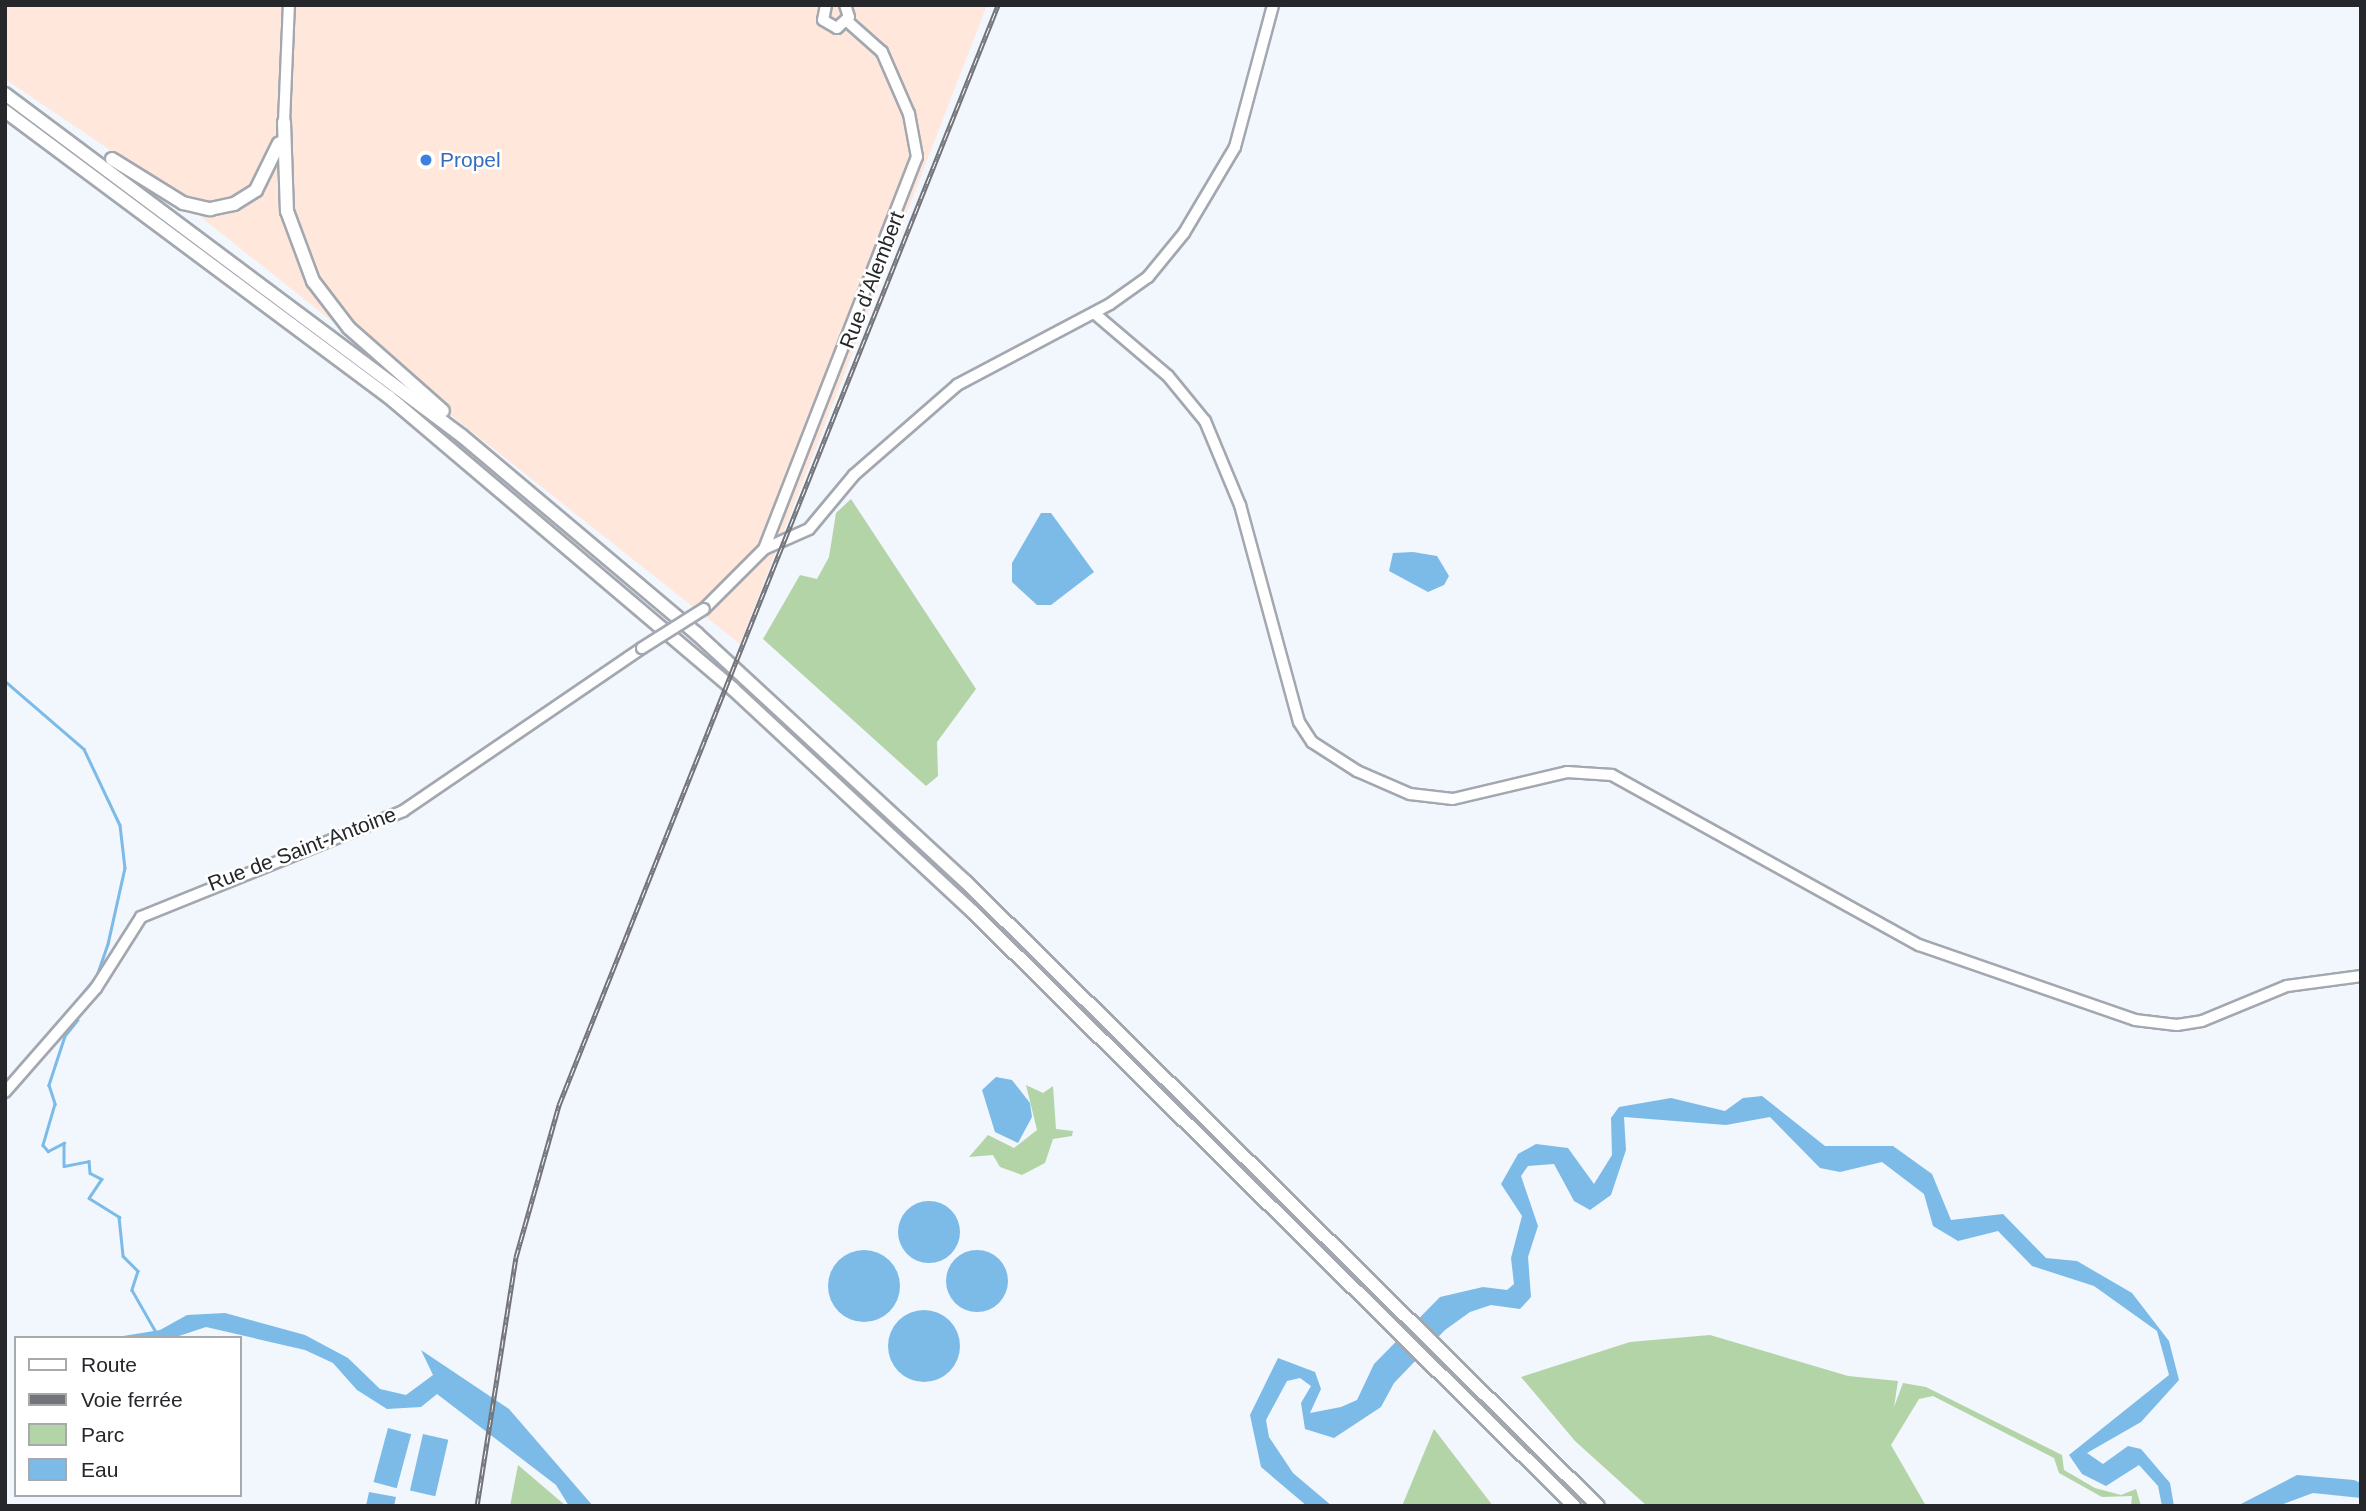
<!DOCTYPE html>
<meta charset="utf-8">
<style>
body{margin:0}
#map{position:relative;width:2366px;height:1511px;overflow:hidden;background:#f2f6fd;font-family:Arial,sans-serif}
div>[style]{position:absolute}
.commercial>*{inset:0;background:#ffe7dc}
.green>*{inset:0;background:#b3d4a7}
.water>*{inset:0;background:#7cbbe8;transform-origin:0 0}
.round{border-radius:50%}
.stream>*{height:2.5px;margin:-1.25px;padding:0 1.25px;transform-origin:1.25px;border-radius:1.25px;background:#7cbbe8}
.roads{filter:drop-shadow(2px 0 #a3a8b0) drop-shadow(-2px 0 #a3a8b0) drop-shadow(0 2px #a3a8b0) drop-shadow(0 -2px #a3a8b0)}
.tertiary>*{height:10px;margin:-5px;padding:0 5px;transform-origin:5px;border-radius:5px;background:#fff}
.trunk>*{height:12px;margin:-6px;padding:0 6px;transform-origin:6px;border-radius:6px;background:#fff}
.rail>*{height:5px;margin-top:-2.5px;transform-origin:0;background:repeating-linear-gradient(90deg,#fff 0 8px,#727479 0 16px);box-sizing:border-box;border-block:2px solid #727479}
.bridges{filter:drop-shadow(2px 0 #a3a8b0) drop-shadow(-2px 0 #a3a8b0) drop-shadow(0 2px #a3a8b0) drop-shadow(0 -2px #a3a8b0)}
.tertiary-bridge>*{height:10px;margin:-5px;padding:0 5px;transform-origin:5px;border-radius:5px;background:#fff}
.dots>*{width:19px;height:19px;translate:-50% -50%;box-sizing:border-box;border:4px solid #fff;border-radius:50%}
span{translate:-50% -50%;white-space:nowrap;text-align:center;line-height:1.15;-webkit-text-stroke:5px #fff;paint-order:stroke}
.shop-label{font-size:21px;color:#366cbe}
.left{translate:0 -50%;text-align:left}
.street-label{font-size:21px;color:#25272a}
.frame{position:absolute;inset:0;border:7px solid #25272a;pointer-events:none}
.legend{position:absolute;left:14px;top:1336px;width:228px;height:161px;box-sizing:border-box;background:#fff;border:2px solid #a8a9aa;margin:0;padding:9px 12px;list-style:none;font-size:21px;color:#25272a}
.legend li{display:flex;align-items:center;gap:14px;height:35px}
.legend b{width:35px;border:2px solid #a8a9aa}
</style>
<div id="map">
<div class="commercial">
<i style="clip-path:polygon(5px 5px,987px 5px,740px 644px,150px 177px,5px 79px)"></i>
</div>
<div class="green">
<i style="clip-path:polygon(851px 499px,976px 689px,937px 742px,938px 776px,926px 786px,763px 639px,800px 575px,817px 579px,829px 557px,836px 513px)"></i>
<i style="clip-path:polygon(1026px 1085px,1043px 1093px,1053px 1086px,1056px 1129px,1073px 1131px,1072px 1136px,1053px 1139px,1045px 1163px,1022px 1175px,1000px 1167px,993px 1155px,969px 1157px,988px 1135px,1014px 1148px,1037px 1130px)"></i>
<i style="clip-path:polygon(1710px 1335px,1848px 1376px,1898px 1381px,1894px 1407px,1903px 1383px,1926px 1387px,2062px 1455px,2064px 1470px,2095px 1488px,2121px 1495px,2136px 1489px,2141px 1506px,2131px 1506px,2132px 1496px,2102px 1497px,2059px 1473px,2054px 1458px,1933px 1396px,1919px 1399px,1891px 1445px,1926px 1506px,1647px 1506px,1575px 1441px,1521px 1377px,1630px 1342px)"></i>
<i style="clip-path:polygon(1434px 1429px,1493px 1506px,1402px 1506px)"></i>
<i style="clip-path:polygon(518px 1465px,566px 1506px,510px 1506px)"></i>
</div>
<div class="water">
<i style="clip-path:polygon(1041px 513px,1051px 513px,1094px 572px,1051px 605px,1037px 605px,1012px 582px,1012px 563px)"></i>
<i style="clip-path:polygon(1413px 552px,1437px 556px,1449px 576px,1444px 585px,1428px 592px,1389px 571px,1393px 553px)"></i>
<i style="clip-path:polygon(996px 1077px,1012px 1080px,1030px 1103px,1032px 1117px,1018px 1143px,995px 1132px,982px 1090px)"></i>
<i style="clip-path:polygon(1762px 1096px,1825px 1146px,1893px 1146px,1932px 1174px,1951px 1220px,2003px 1214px,2046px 1258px,2077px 1261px,2132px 1293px,2169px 1341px,2179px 1380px,2141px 1422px,2087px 1453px,2103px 1464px,2128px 1446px,2141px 1449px,2170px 1483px,2174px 1506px,2162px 1506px,2158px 1486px,2139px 1465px,2106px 1486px,2082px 1474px,2069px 1455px,2169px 1375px,2157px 1331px,2094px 1286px,2032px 1266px,1998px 1231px,1958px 1241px,1933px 1226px,1924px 1194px,1882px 1162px,1840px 1172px,1820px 1168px,1770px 1117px,1726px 1125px,1624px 1117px,1626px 1150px,1611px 1195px,1590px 1210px,1574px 1201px,1554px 1164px,1528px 1166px,1521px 1176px,1538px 1226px,1528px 1257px,1531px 1297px,1520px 1309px,1491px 1305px,1470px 1312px,1445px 1330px,1394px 1383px,1381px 1407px,1334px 1438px,1305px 1429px,1301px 1403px,1311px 1386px,1300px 1378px,1287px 1381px,1266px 1420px,1269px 1437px,1293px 1473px,1332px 1506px,1307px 1506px,1261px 1467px,1250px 1415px,1278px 1358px,1315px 1372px,1321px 1389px,1310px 1413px,1341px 1407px,1357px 1400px,1374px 1364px,1440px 1297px,1483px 1287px,1507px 1290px,1514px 1284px,1511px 1258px,1522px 1216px,1501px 1184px,1518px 1154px,1536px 1144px,1568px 1148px,1594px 1184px,1612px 1155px,1611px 1118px,1619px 1107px,1671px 1098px,1725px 1111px,1743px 1098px)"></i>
<i class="round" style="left:898px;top:1201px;width:62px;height:62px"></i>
<i class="round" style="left:828px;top:1250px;width:72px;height:72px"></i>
<i class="round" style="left:946px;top:1250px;width:62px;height:62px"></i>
<i class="round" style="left:888px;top:1310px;width:72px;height:72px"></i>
<i style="clip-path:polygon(225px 1313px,305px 1335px,348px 1358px,380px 1389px,406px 1395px,433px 1375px,421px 1350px,509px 1409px,593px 1506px,569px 1506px,556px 1485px,437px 1394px,421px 1407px,387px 1409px,357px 1390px,333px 1363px,305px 1350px,206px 1327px,173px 1338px,111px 1338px,160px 1330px,187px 1315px)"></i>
<i style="left:388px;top:1428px;width:24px;height:56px;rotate:15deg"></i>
<i style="left:423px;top:1434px;width:26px;height:58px;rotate:13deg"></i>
<i style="clip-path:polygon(2297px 1475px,2354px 1480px,2361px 1483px,2361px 1498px,2313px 1493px,2278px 1506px,2237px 1506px)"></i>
<i style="clip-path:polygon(369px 1492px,396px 1497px,394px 1506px,366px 1506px)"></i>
</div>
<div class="stream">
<i style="left:5px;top:681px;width:104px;rotate:40.7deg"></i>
<i style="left:84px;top:749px;width:84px;rotate:64.7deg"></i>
<i style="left:120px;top:825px;width:43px;rotate:83.4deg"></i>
<i style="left:125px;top:868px;width:78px;rotate:102.6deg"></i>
<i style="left:108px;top:944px;width:34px;rotate:109deg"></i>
<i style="left:97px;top:976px;width:46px;rotate:128.9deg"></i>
<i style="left:78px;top:1020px;width:21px;rotate:129deg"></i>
<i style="left:65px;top:1036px;width:52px;rotate:108.1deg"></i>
<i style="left:49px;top:1085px;width:20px;rotate:72deg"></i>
<i style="left:55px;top:1104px;width:43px;rotate:106.3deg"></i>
<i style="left:43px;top:1145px;width:8px;rotate:50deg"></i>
<i style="left:48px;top:1151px;width:18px;rotate:-27deg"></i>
<i style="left:64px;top:1143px;width:23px;rotate:90deg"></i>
<i style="left:64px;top:1166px;width:25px;rotate:-11deg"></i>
<i style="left:89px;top:1161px;width:12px;rotate:85deg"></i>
<i style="left:90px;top:1173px;width:13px;rotate:27deg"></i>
<i style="left:102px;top:1179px;width:23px;rotate:124deg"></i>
<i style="left:89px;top:1198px;width:36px;rotate:32deg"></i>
<i style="left:119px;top:1217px;width:39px;rotate:84deg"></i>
<i style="left:123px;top:1256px;width:21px;rotate:45deg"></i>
<i style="left:138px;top:1271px;width:20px;rotate:108deg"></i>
<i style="left:132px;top:1290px;width:48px;rotate:60.3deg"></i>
</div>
<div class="roads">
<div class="tertiary">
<i style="left:826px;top:5px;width:15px;rotate:101deg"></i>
<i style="left:823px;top:20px;width:16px;rotate:30deg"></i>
<i style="left:837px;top:28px;width:16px;rotate:-43deg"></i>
<i style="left:849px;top:17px;width:13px;rotate:-108deg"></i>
<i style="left:284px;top:122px;width:117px;rotate:-87.6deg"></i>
<i style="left:1094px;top:313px;width:97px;rotate:40.4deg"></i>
<i style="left:1168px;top:376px;width:58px;rotate:50.6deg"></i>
<i style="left:1205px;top:421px;width:91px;rotate:67.4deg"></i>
<i style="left:1240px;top:505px;width:225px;rotate:74.8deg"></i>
<i style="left:1299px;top:722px;width:24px;rotate:57deg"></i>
<i style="left:1312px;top:742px;width:54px;rotate:32.8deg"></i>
<i style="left:1357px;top:771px;width:58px;rotate:23.5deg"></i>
<i style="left:1410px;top:794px;width:43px;rotate:6.6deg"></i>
<i style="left:1453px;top:799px;width:117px;rotate:-13.3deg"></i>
<i style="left:1567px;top:772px;width:45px;rotate:3.8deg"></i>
<i style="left:1612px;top:775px;width:351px;rotate:29deg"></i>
<i style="left:1919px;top:945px;width:229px;rotate:19.1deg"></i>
<i style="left:2135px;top:1020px;width:42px;rotate:6.8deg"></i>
<i style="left:2177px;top:1025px;width:25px;rotate:-9deg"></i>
<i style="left:2202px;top:1021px;width:92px;rotate:-22.4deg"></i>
<i style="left:2287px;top:986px;width:75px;rotate:-7.7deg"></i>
<i style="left:764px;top:549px;width:421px;rotate:-68.7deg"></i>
<i style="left:917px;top:157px;width:44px;rotate:-100.5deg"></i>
<i style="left:909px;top:114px;width:68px;rotate:-113.5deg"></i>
<i style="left:882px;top:52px;width:47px;rotate:-138.5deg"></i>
<i style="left:704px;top:609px;width:85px;rotate:-45deg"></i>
<i style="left:764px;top:549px;width:49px;rotate:-24deg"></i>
<i style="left:809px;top:529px;width:70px;rotate:-50.2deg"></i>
<i style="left:854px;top:475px;width:137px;rotate:-41.1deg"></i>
<i style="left:957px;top:385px;width:173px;rotate:-27.9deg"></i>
<i style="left:1110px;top:304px;width:47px;rotate:-35.4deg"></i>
<i style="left:1148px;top:277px;width:57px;rotate:-50.7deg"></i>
<i style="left:1184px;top:233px;width:100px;rotate:-59.3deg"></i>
<i style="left:1235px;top:147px;width:147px;rotate:-75deg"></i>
<i style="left:5px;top:1092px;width:138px;rotate:-48.8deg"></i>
<i style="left:96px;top:988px;width:84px;rotate:-57.6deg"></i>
<i style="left:141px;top:917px;width:283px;rotate:-22deg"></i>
<i style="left:403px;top:811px;width:289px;rotate:-34.3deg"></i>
</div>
<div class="trunk">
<i style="left:5px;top:94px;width:571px;rotate:36.81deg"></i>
<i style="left:462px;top:436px;width:307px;rotate:40.1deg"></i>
<i style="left:697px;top:634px;width:366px;rotate:42.7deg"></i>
<i style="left:966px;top:882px;width:888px;rotate:44.64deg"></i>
<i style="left:5px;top:111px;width:479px;rotate:36.7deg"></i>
<i style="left:389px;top:397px;width:451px;rotate:40.3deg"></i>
<i style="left:733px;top:689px;width:328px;rotate:42.9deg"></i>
<i style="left:973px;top:912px;width:845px;rotate:44.66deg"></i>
<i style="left:284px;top:122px;width:89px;rotate:88.1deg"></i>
<i style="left:287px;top:211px;width:75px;rotate:69.6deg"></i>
<i style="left:313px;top:281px;width:59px;rotate:52.5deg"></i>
<i style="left:349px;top:328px;width:125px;rotate:41.4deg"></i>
<i style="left:112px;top:159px;width:84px;rotate:31.8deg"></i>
<i style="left:183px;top:203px;width:28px;rotate:13deg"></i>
<i style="left:210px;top:209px;width:25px;rotate:-12deg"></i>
<i style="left:234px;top:204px;width:26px;rotate:-32deg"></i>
<i style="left:256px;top:190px;width:52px;rotate:-63.9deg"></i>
</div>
</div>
<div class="rail">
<i style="left:477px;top:1506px;width:252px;rotate:-81.1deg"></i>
<i style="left:516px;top:1257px;width:158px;rotate:-74.2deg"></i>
<i style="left:559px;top:1105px;width:1184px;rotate:-68.24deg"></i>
</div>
<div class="bridges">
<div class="tertiary-bridge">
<i style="left:642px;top:648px;width:73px;rotate:-32.2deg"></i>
</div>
</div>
<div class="dots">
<i style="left:426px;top:160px;background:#3f7fe0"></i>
</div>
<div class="shop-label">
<span class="left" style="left:440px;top:160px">Propel</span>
</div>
<div class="street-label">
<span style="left:872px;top:280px;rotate:-69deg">Rue d’Alembert</span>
<span style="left:302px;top:849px;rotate:-21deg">Rue de Saint-Antoine</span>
</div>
<div class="frame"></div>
<ul class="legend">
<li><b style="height:9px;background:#fff"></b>Route</li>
<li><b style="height:9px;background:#727479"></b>Voie ferrée</li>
<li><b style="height:19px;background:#b3d4a7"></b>Parc</li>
<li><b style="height:19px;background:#7cbbe8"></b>Eau</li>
</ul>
</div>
